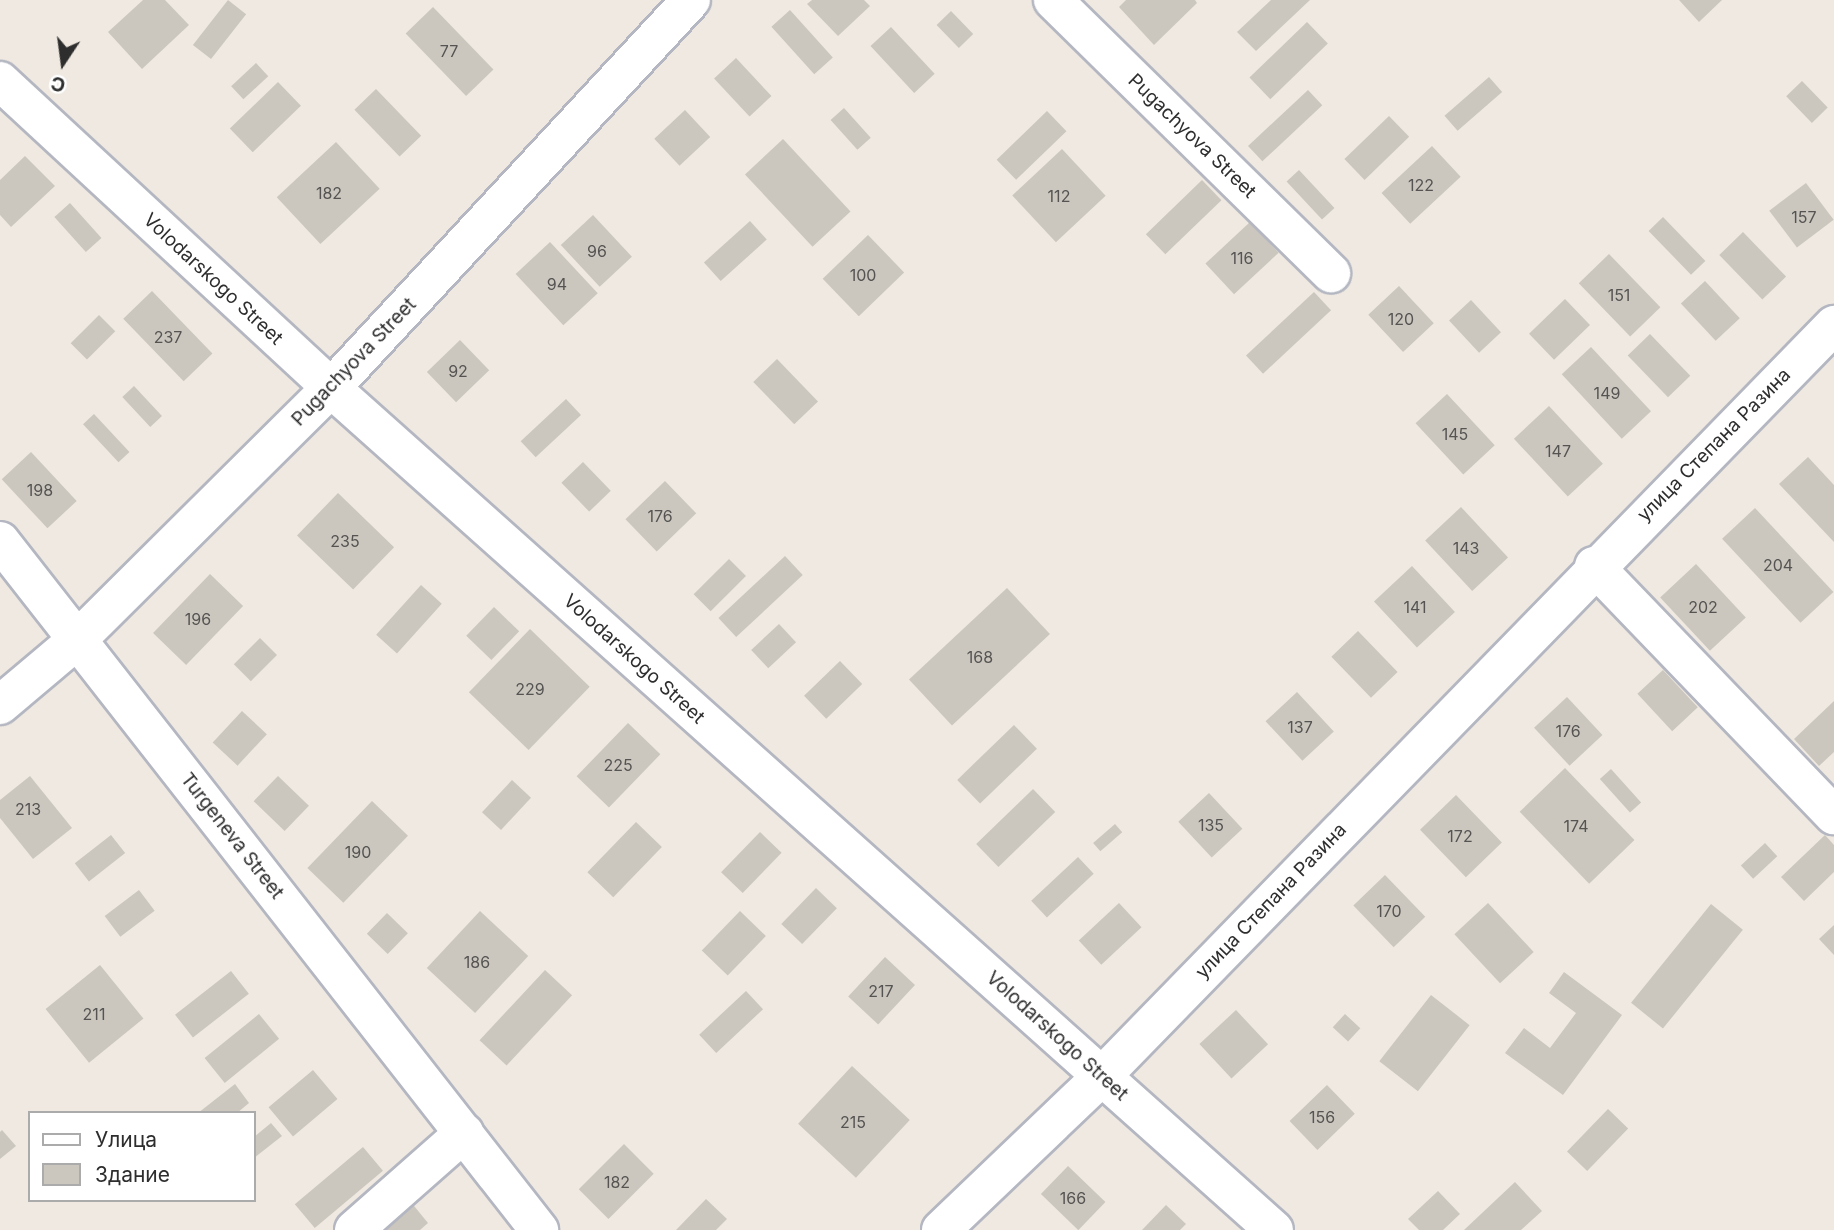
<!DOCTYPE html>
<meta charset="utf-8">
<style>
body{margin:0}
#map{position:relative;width:1834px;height:1230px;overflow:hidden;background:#efe9e1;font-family:Inter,sans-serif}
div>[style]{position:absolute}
.building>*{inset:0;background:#cbc7bf;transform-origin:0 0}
.roads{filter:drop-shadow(2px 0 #b4b7c1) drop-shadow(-2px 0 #b4b7c1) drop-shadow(0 2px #b4b7c1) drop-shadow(0 -2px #b4b7c1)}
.minor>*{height:38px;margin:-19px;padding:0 19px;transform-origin:19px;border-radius:19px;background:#fff}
.secondary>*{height:38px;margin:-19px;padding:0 19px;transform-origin:19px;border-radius:19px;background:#fff}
span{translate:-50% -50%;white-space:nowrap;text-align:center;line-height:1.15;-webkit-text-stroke:5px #fff;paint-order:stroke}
.number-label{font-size:16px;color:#555452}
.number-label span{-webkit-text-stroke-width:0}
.street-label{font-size:19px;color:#2e2e2e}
.legend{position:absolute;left:28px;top:1111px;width:228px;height:91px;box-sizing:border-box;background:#fff;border:2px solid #ababab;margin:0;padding:9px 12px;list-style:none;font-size:21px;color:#2e2e2e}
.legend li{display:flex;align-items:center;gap:14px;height:35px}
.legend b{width:35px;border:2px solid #ababab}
.north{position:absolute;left:28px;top:28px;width:70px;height:70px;-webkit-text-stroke:5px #fff;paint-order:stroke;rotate:193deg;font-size:19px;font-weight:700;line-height:28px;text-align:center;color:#2e2e2e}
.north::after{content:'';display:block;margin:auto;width:24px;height:32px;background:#2e2e2e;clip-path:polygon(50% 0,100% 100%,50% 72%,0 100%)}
</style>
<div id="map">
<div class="building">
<i style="clip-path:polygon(143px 0,165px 0,189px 25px,142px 69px,108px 32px)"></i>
<i style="left:228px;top:0;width:23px;height:57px;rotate:38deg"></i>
<i style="clip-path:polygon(812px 0,864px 0,870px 6px,838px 36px,807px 4px)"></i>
<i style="clip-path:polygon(1126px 0,1195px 0,1197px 3px,1154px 45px,1119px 7px)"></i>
<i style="clip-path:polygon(1271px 0,1310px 0,1256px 51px,1237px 32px)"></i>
<i style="clip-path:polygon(1679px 0,1722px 0,1699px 22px)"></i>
<i style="left:433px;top:7px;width:87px;height:38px;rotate:46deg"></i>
<i style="left:790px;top:10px;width:64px;height:25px;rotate:48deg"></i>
<i style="left:951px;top:11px;width:32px;height:20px;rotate:46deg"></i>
<i style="left:1307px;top:22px;width:30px;height:80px;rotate:46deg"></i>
<i style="left:891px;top:27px;width:64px;height:28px;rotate:47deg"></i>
<i style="left:736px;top:58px;width:52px;height:30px;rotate:47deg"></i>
<i style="left:256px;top:63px;width:18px;height:34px;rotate:47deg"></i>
<i style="left:1489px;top:77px;width:20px;height:59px;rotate:49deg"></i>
<i style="left:1802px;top:81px;width:37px;height:22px;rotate:46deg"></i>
<i style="left:278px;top:82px;width:33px;height:67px;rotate:46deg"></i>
<i style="left:376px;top:89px;width:65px;height:30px;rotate:46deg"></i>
<i style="left:1308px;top:90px;width:21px;height:82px;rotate:47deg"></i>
<i style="left:844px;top:108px;width:40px;height:18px;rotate:48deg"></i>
<i style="left:685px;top:110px;width:37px;height:42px;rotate:47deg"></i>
<i style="left:1047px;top:111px;width:28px;height:70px;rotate:46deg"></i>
<i style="left:1389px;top:116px;width:29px;height:62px;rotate:46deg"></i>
<i style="left:783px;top:139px;width:99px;height:52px;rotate:47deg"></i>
<i style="left:336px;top:142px;width:64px;height:81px;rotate:47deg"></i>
<i style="left:1432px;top:146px;width:42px;height:69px;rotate:47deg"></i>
<i style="left:1062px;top:149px;width:64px;height:68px;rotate:47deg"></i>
<i style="clip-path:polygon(25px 156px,55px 186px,11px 227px,0 215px,0 180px)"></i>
<i style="left:1299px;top:170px;width:52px;height:17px;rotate:47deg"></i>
<i style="left:1202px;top:180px;width:28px;height:78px;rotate:46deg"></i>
<i style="left:1806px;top:183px;width:46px;height:46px;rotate:53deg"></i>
<i style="left:70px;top:203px;width:47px;height:21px;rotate:48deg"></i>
<i style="left:593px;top:215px;width:57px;height:44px;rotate:47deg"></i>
<i style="left:1663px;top:217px;width:61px;height:20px;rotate:46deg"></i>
<i style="left:750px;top:221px;width:25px;height:62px;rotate:48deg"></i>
<i style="left:1250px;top:222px;width:42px;height:61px;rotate:47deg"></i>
<i style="left:1743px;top:232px;width:62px;height:33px;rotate:46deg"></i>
<i style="left:868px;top:235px;width:52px;height:63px;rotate:46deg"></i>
<i style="left:550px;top:242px;width:70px;height:47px;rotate:47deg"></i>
<i style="left:1609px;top:254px;width:74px;height:42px;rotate:46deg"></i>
<i style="left:1705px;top:281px;width:51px;height:33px;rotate:47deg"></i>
<i style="left:1399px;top:286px;width:51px;height:42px;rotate:47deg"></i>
<i style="left:152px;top:291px;width:87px;height:40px;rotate:46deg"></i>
<i style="left:1314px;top:292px;width:25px;height:93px;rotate:47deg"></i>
<i style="left:1565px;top:299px;width:36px;height:50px;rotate:46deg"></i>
<i style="left:1471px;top:300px;width:44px;height:30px;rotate:47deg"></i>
<i style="left:99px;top:315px;width:23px;height:40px;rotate:45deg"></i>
<i style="left:1650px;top:334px;width:58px;height:31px;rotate:46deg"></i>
<i style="left:460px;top:340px;width:42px;height:46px;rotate:46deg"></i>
<i style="left:1591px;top:347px;width:88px;height:40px;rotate:47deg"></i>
<i style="left:777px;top:359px;width:59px;height:33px;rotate:46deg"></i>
<i style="left:134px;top:386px;width:41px;height:16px;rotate:47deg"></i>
<i style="left:1447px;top:394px;width:70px;height:43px;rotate:47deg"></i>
<i style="left:566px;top:399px;width:22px;height:62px;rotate:47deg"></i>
<i style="left:1549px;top:406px;width:79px;height:48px;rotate:47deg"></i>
<i style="left:94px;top:414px;width:52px;height:15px;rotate:47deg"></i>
<i style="left:31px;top:452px;width:67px;height:40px;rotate:47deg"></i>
<i style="clip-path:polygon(1808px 457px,1834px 485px,1834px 542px,1779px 484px)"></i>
<i style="left:583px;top:462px;width:40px;height:30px;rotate:46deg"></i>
<i style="left:665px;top:481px;width:45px;height:55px;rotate:46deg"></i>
<i style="left:338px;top:493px;width:78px;height:59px;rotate:44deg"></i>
<i style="left:1461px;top:507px;width:69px;height:49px;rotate:47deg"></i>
<i style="left:1755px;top:508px;width:115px;height:45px;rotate:47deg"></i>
<i style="left:785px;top:556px;width:26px;height:91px;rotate:47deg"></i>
<i style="left:729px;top:559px;width:24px;height:50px;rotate:45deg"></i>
<i style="left:1696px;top:564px;width:73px;height:49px;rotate:47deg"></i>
<i style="left:1412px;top:566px;width:63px;height:52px;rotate:47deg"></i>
<i style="left:210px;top:574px;width:46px;height:82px;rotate:44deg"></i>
<i style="left:421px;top:585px;width:28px;height:67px;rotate:42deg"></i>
<i style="left:1007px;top:588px;width:63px;height:134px;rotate:47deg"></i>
<i style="left:494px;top:607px;width:35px;height:40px;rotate:44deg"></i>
<i style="left:779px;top:624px;width:25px;height:38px;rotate:47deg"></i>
<i style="left:530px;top:629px;width:83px;height:88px;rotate:44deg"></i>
<i style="left:1358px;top:631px;width:57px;height:37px;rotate:46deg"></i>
<i style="left:260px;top:638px;width:24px;height:37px;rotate:45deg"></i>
<i style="left:840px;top:661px;width:32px;height:50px;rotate:46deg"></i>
<i style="left:1663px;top:670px;width:51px;height:35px;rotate:47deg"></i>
<i style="left:1297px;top:692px;width:54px;height:43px;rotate:47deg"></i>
<i style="left:1567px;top:697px;width:52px;height:45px;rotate:47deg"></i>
<i style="clip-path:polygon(1834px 701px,1834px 752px,1819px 766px,1794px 739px)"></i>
<i style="left:242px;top:711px;width:34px;height:43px;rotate:43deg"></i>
<i style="left:628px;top:723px;width:45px;height:74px;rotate:44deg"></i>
<i style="left:1014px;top:725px;width:33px;height:79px;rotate:46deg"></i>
<i style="left:1565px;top:768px;width:100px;height:63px;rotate:46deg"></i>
<i style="left:1611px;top:769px;width:45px;height:15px;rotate:48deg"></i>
<i style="clip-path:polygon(30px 776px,72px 828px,33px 859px,0 818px,0 800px)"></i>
<i style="left:278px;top:776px;width:43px;height:35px;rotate:44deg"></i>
<i style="left:512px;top:780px;width:26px;height:44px;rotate:43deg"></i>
<i style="left:1033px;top:789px;width:32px;height:79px;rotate:46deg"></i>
<i style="left:1209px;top:793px;width:49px;height:42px;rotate:47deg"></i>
<i style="left:1456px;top:795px;width:66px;height:50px;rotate:46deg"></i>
<i style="left:372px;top:801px;width:50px;height:93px;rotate:44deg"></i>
<i style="left:636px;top:822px;width:36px;height:70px;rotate:44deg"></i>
<i style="left:1115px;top:824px;width:11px;height:29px;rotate:49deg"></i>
<i style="left:760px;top:832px;width:30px;height:56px;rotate:44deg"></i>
<i style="left:111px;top:835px;width:23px;height:46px;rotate:52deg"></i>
<i style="clip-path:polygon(1825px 835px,1834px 845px,1834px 872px,1804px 901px,1781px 877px)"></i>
<i style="left:1765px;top:843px;width:18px;height:33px;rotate:47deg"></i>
<i style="left:1078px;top:857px;width:23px;height:64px;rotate:47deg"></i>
<i style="left:1385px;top:875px;width:58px;height:44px;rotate:46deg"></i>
<i style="left:816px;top:888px;width:29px;height:50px;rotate:44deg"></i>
<i style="left:139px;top:890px;width:26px;height:43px;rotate:53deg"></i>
<i style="left:1119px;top:903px;width:33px;height:55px;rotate:47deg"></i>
<i style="left:1488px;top:903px;width:67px;height:46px;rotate:47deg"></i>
<i style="left:1711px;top:904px;width:41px;height:127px;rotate:39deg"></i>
<i style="left:480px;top:911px;width:66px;height:78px;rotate:43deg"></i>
<i style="left:740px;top:911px;width:36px;height:55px;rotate:44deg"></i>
<i style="left:387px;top:913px;width:29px;height:29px;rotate:44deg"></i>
<i style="clip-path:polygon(1834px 925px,1834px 955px,1819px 939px)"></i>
<i style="left:885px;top:957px;width:41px;height:54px;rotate:43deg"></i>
<i style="left:100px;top:965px;width:69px;height:70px;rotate:51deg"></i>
<i style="left:545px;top:970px;width:37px;height:96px;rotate:43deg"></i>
<i style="left:231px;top:971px;width:29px;height:71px;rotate:52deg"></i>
<i style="clip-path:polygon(1564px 972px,1622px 1015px,1563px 1095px,1505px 1053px,1524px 1028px,1550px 1048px,1576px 1013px,1549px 993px)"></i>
<i style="left:746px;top:991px;width:25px;height:64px;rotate:47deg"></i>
<i style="left:1431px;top:995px;width:49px;height:84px;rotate:38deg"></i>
<i style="left:1236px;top:1010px;width:47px;height:50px;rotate:47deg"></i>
<i style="left:259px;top:1014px;width:32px;height:70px;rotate:51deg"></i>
<i style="left:1345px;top:1014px;width:21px;height:18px;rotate:43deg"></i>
<i style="left:852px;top:1066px;width:79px;height:79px;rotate:43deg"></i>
<i style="left:313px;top:1070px;width:38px;height:58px;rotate:50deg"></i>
<i style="clip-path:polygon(235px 1084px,249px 1103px,237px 1113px,198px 1113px)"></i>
<i style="left:1327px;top:1085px;width:40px;height:52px;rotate:46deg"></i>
<i style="left:1608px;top:1109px;width:28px;height:59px;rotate:44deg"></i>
<i style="clip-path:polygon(271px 1123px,282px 1136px,254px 1158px,254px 1137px)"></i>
<i style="clip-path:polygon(2px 1130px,16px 1146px,0 1159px,0 1132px)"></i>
<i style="left:624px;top:1144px;width:42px;height:64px;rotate:45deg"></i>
<i style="left:363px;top:1147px;width:31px;height:89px;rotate:50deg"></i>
<i style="left:1068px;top:1166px;width:52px;height:39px;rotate:44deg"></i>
<i style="clip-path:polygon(1515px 1182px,1542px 1211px,1521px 1230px,1464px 1230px)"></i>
<i style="clip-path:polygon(1438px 1191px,1460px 1214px,1443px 1230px,1419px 1230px,1408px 1219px)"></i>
<i style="clip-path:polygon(706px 1199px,727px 1219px,716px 1230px,676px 1230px)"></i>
<i style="clip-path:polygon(410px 1201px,428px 1223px,420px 1230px,384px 1230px,380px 1225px)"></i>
<i style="clip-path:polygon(1166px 1205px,1186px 1224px,1180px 1230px,1142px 1230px)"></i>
</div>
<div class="roads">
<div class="minor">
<i style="left:1053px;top:0;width:390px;rotate:44.5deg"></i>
<i style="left:0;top:81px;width:451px;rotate:42.8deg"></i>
<i style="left:331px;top:388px;width:1264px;rotate:41.76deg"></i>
<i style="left:1594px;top:566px;width:346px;rotate:46.1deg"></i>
<i style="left:0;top:705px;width:102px;rotate:-40.2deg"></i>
<i style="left:78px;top:639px;width:356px;rotate:-44.8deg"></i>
<i style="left:331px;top:388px;width:529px;rotate:-47.14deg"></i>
<i style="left:354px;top:1230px;width:147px;rotate:-41.4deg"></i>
<i style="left:941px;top:1230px;width:223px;rotate:-43.7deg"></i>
<i style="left:1102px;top:1076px;width:1049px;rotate:-45.73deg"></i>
</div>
<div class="secondary">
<i style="left:0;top:541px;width:875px;rotate:51.96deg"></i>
</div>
</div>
<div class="number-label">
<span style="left:449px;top:51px">77</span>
<span style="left:1421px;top:185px">122</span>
<span style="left:329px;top:193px">182</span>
<span style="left:1059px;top:196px">112</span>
<span style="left:1804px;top:217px">157</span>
<span style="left:597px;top:251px">96</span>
<span style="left:1242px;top:258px">116</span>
<span style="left:863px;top:275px">100</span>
<span style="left:557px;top:284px">94</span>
<span style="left:1619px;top:295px">151</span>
<span style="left:1401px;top:319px">120</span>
<span style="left:168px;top:337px">237</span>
<span style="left:458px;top:371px">92</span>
<span style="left:1607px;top:393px">149</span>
<span style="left:1455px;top:434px">145</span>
<span style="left:1558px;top:451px">147</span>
<span style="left:40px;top:490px">198</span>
<span style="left:660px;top:516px">176</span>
<span style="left:345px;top:541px">235</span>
<span style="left:1466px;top:548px">143</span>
<span style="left:1778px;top:565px">204</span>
<span style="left:1415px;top:607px">141</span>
<span style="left:1703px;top:607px">202</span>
<span style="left:198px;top:619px">196</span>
<span style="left:980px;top:657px">168</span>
<span style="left:530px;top:689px">229</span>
<span style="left:1300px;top:727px">137</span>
<span style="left:1568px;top:731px">176</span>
<span style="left:618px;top:765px">225</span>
<span style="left:28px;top:809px">213</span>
<span style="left:1211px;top:825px">135</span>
<span style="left:1576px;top:826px">174</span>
<span style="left:1460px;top:836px">172</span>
<span style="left:358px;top:852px">190</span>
<span style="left:1389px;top:911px">170</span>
<span style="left:477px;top:962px">186</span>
<span style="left:881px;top:991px">217</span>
<span style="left:94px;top:1014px">211</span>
<span style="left:1322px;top:1117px">156</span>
<span style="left:853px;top:1122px">215</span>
<span style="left:617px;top:1182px">182</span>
<span style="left:1073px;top:1198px">166</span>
</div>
<div class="street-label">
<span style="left:1192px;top:136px;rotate:44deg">Pugachyova Street</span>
<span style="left:213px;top:279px;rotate:43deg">Volodarskogo Street</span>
<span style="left:354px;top:362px;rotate:-46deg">Pugachyova Street</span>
<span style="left:1714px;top:445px;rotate:-45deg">улица Степана Разина</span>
<span style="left:634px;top:659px;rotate:42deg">Volodarskogo Street</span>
<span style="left:232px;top:836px;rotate:52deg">Turgeneva Street</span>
<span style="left:1271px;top:901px;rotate:-46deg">улица Степана Разина</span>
<span style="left:1057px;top:1036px;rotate:42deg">Volodarskogo Street</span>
</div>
<ul class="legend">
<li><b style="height:9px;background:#fff"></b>Улица</li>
<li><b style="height:19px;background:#cbc7bf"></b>Здание</li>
</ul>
<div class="north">С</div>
</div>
